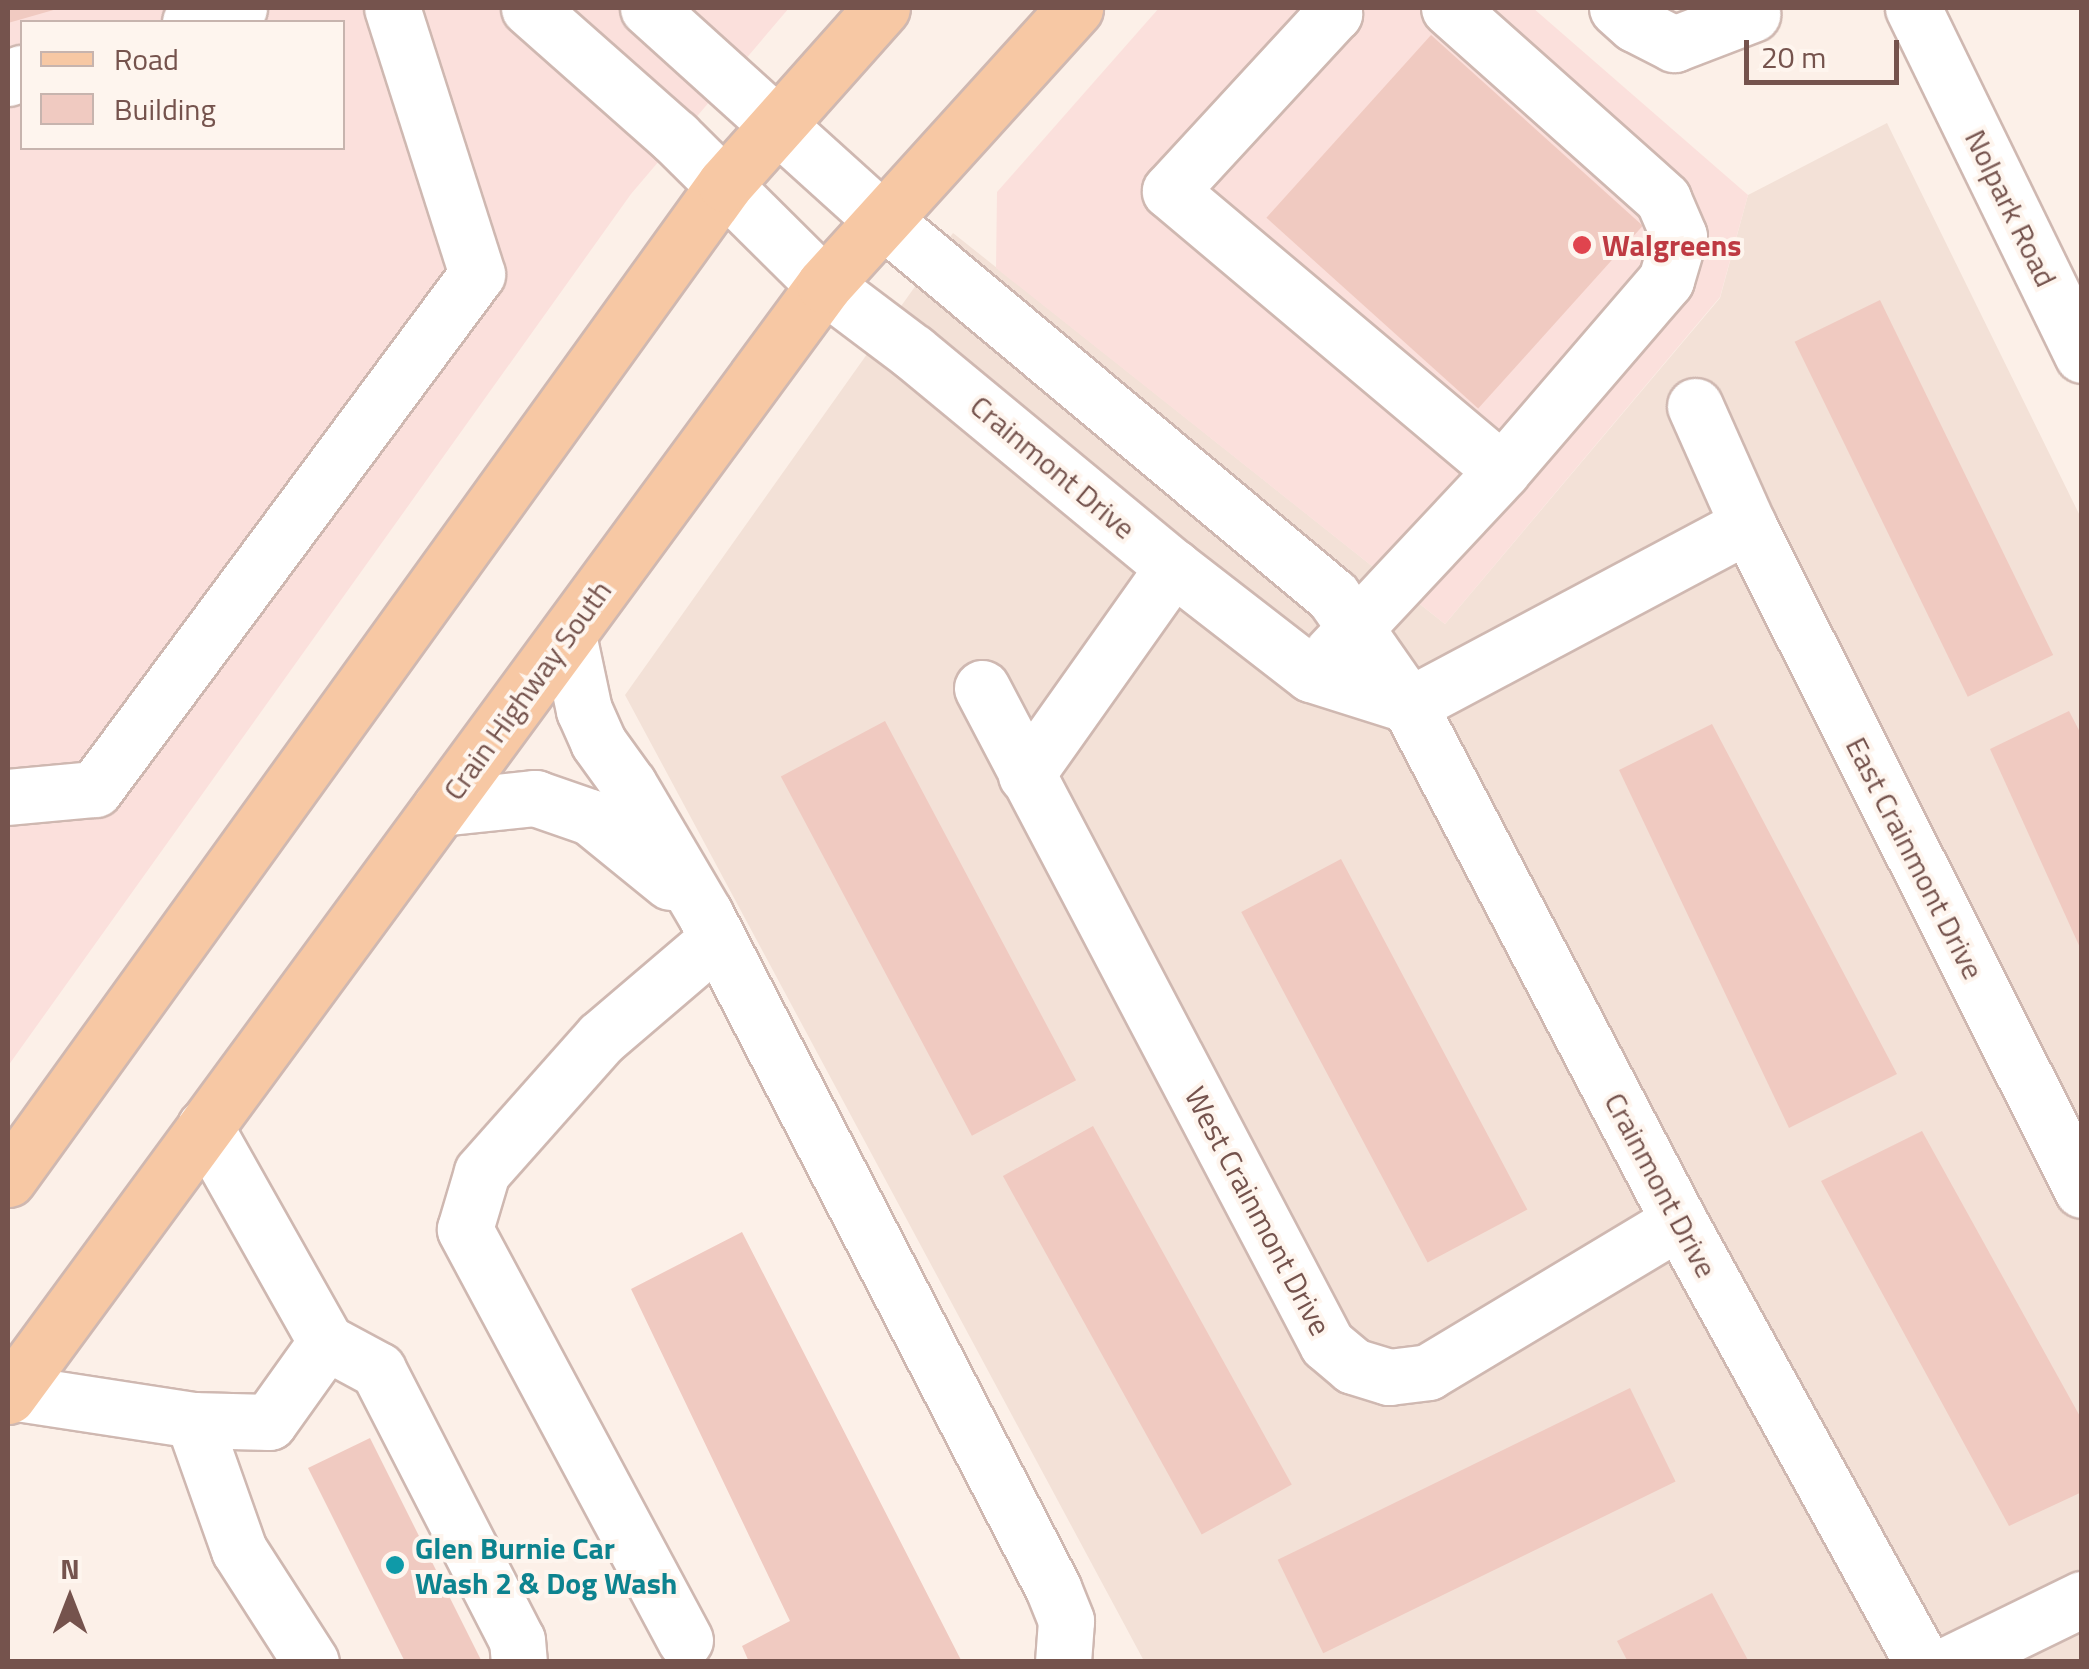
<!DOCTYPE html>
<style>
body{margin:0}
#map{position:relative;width:2089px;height:1669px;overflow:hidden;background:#fcf0e8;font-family:"Titillium Web",sans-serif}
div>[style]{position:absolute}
.residential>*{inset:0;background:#f3e1d7}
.commercial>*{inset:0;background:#fbe0dc}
.building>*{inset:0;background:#f0cac1;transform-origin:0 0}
.roads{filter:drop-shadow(2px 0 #cfb8b1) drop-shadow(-2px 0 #cfb8b1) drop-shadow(0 2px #cfb8b1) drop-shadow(0 -2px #cfb8b1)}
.minor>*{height:55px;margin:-27.5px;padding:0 27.5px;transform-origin:27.5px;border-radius:27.5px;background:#fff}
.major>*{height:55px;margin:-27.5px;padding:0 27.5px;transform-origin:27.5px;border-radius:27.5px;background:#f7c8a4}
.dots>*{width:28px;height:28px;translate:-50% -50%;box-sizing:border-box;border:5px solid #fef5ee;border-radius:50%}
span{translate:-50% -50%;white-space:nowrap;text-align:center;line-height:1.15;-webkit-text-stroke:8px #fef5ee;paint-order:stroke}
.street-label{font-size:30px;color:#75534d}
.health-label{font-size:30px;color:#be3a42;font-weight:700}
.left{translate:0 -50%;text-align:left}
.culture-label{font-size:30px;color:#0d838f;font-weight:700}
.frame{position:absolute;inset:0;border:10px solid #75534d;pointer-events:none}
.legend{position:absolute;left:20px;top:20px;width:325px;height:130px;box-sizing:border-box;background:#fef5ee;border:2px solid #c7b4ae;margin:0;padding:12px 18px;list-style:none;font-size:30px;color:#75534d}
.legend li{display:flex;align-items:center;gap:20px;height:50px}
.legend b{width:50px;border:2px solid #c7b4ae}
.north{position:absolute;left:20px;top:1549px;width:100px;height:100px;-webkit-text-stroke:8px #fef5ee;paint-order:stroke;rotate:0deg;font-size:28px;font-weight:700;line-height:40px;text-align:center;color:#75534d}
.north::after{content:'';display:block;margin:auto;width:35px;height:45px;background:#75534d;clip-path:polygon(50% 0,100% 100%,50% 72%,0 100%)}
.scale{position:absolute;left:1744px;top:40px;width:155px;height:45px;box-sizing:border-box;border:5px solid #75534d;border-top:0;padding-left:12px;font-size:30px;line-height:35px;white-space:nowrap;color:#75534d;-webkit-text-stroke:8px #fef5ee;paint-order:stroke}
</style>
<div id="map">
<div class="residential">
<i style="clip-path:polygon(1887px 123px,2081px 518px,2081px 1661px,1144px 1661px,625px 695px,953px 233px,1445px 624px,1720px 298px,1748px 195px)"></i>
</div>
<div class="commercial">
<i style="clip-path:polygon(evenodd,8px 8px,789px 8px,631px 194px,8px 1066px,8px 8px,22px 22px,342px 22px,342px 148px,22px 148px,22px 22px)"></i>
<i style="clip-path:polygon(1159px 8px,1533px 8px,1748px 195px,1720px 297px,1445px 624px,996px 268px,997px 192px)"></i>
</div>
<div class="building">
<i style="clip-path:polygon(8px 8px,56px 8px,57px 9px,8px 23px)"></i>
<i style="left:1431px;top:35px;width:285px;height:246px;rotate:42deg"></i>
<i style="left:1880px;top:300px;width:395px;height:95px;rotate:64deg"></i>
<i style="clip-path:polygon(2069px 711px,2082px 736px,2082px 952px,1990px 749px)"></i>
<i style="left:885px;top:721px;width:407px;height:118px;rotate:62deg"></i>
<i style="clip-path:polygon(1712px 724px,1897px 1074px,1789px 1128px,1619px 770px)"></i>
<i style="left:1341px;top:859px;width:397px;height:113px;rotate:62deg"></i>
<i style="left:1093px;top:1126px;width:410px;height:103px;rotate:61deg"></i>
<i style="clip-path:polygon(1922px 1131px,2082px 1420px,2082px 1492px,2009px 1526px,1821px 1181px)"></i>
<i style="clip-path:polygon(742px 1232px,962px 1662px,749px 1662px,742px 1646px,790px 1621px,631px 1289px)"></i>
<i style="left:1630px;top:1388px;width:104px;height:392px;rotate:64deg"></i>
<i style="clip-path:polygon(370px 1438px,482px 1662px,405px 1662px,308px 1468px)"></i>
<i style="clip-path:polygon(1712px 1593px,1749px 1662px,1628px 1662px,1617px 1641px)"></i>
</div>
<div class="roads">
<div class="minor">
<i style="left:529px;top:8px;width:195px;rotate:41.5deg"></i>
<i style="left:675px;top:137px;width:210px;rotate:44.8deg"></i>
<i style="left:824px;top:285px;width:111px;rotate:37deg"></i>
<i style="left:913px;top:352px;width:337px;rotate:39.6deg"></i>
<i style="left:1173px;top:567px;width:175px;rotate:37.8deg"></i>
<i style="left:1311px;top:674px;width:103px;rotate:17.6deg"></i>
<i style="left:648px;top:8px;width:316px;rotate:42.1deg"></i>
<i style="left:883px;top:220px;width:586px;rotate:39.88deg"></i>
<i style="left:1333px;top:596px;width:133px;rotate:55.1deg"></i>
<i style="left:1409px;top:705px;width:582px;rotate:62.38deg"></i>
<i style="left:1679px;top:1221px;width:504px;rotate:61.14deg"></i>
<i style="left:1327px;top:8px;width:9px;rotate:36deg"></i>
<i style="left:1334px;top:13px;width:242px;rotate:132.7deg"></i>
<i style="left:1170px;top:191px;width:434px;rotate:40.1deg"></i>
<i style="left:1502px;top:471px;width:250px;rotate:133.1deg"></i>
<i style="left:1449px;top:8px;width:287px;rotate:41.7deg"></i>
<i style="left:1663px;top:199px;width:40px;rotate:66.6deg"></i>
<i style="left:1679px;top:236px;width:46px;rotate:106.5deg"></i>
<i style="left:1666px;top:280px;width:252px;rotate:130.7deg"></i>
<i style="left:1617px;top:8px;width:24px;rotate:42deg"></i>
<i style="left:1635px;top:24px;width:44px;rotate:27.1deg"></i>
<i style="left:1674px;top:44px;width:84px;rotate:-21deg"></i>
<i style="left:1913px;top:8px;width:386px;rotate:64deg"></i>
<i style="left:190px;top:22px;width:51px;rotate:-15.9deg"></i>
<i style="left:8px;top:78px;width:15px;rotate:-20deg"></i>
<i style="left:1695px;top:406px;width:130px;rotate:66deg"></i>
<i style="left:1748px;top:525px;width:744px;rotate:63.33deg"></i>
<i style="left:568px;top:635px;width:77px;rotate:78deg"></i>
<i style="left:584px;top:710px;width:35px;rotate:66deg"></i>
<i style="left:598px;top:742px;width:53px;rotate:54.2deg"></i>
<i style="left:629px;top:785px;width:150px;rotate:59.5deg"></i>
<i style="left:705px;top:914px;width:759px;rotate:62.69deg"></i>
<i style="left:1053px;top:1588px;width:35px;rotate:68deg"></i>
<i style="left:1066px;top:1621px;width:41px;rotate:94.2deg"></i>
<i style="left:982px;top:688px;width:741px;rotate:62.26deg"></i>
<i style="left:1327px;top:1344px;width:34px;rotate:40deg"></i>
<i style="left:1353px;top:1366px;width:38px;rotate:17deg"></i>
<i style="left:1389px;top:1377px;width:39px;rotate:-7deg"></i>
<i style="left:1428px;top:1372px;width:293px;rotate:-31deg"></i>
<i style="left:1409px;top:705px;width:384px;rotate:-28deg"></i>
<i style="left:1026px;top:775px;width:255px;rotate:-54.7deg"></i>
<i style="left:8px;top:797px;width:87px;rotate:-5.3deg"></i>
<i style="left:95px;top:789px;width:641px;rotate:-53.43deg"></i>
<i style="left:477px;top:274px;width:279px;rotate:-107.7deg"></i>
<i style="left:440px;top:808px;width:96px;rotate:-6deg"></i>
<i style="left:535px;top:798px;width:58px;rotate:19.1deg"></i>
<i style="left:590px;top:817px;width:103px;rotate:39.1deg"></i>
<i style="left:326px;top:1342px;width:59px;rotate:28.3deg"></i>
<i style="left:378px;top:1370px;width:304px;rotate:62.8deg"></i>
<i style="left:517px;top:1640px;width:22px;rotate:85deg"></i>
<i style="left:11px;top:1392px;width:184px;rotate:8.7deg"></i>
<i style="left:193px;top:1420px;width:76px;rotate:1.5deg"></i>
<i style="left:269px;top:1422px;width:98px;rotate:-54.5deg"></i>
<i style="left:326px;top:1342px;width:247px;rotate:-119.4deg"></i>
<i style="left:193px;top:1420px;width:138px;rotate:70.5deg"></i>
<i style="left:239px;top:1550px;width:133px;rotate:57.3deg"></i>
<i style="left:685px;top:1640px;width:466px;rotate:-118.2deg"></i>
<i style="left:465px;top:1229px;width:59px;rotate:-73.4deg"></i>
<i style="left:482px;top:1172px;width:179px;rotate:-48.4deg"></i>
<i style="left:601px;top:1038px;width:153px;rotate:-40.5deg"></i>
<i style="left:1953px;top:1662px;width:144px;rotate:-26deg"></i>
</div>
<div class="major">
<i style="left:8px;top:1179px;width:1226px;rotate:-54.22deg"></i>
<i style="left:725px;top:184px;width:236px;rotate:-48.3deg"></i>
<i style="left:8px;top:1396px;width:1378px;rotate:-53.7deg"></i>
<i style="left:824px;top:285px;width:374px;rotate:-47.8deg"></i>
</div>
</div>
<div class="dots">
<i style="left:1582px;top:245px;background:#e0444e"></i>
<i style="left:395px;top:1565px;background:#0f9aa8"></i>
</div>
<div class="street-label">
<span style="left:2011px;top:208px;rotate:64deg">Nolpark Road</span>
<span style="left:1053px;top:467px;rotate:40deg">Crainmont Drive</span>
<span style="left:527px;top:690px;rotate:-54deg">Crain Highway South</span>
<span style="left:1915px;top:858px;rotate:63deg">East Crainmont Drive</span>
<span style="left:1661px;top:1185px;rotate:62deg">Crainmont Drive</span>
<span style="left:1258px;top:1211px;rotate:62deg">West Crainmont Drive</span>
</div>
<div class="health-label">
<span class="left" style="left:1602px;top:245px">Walgreens</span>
</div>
<div class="culture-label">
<span class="left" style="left:415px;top:1565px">Glen Burnie Car<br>Wash 2 &amp; Dog Wash</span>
</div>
<div class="frame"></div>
<ul class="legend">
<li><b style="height:12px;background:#f7c8a4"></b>Road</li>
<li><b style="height:28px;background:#f0cac1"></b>Building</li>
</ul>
<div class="north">N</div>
<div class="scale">20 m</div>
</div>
